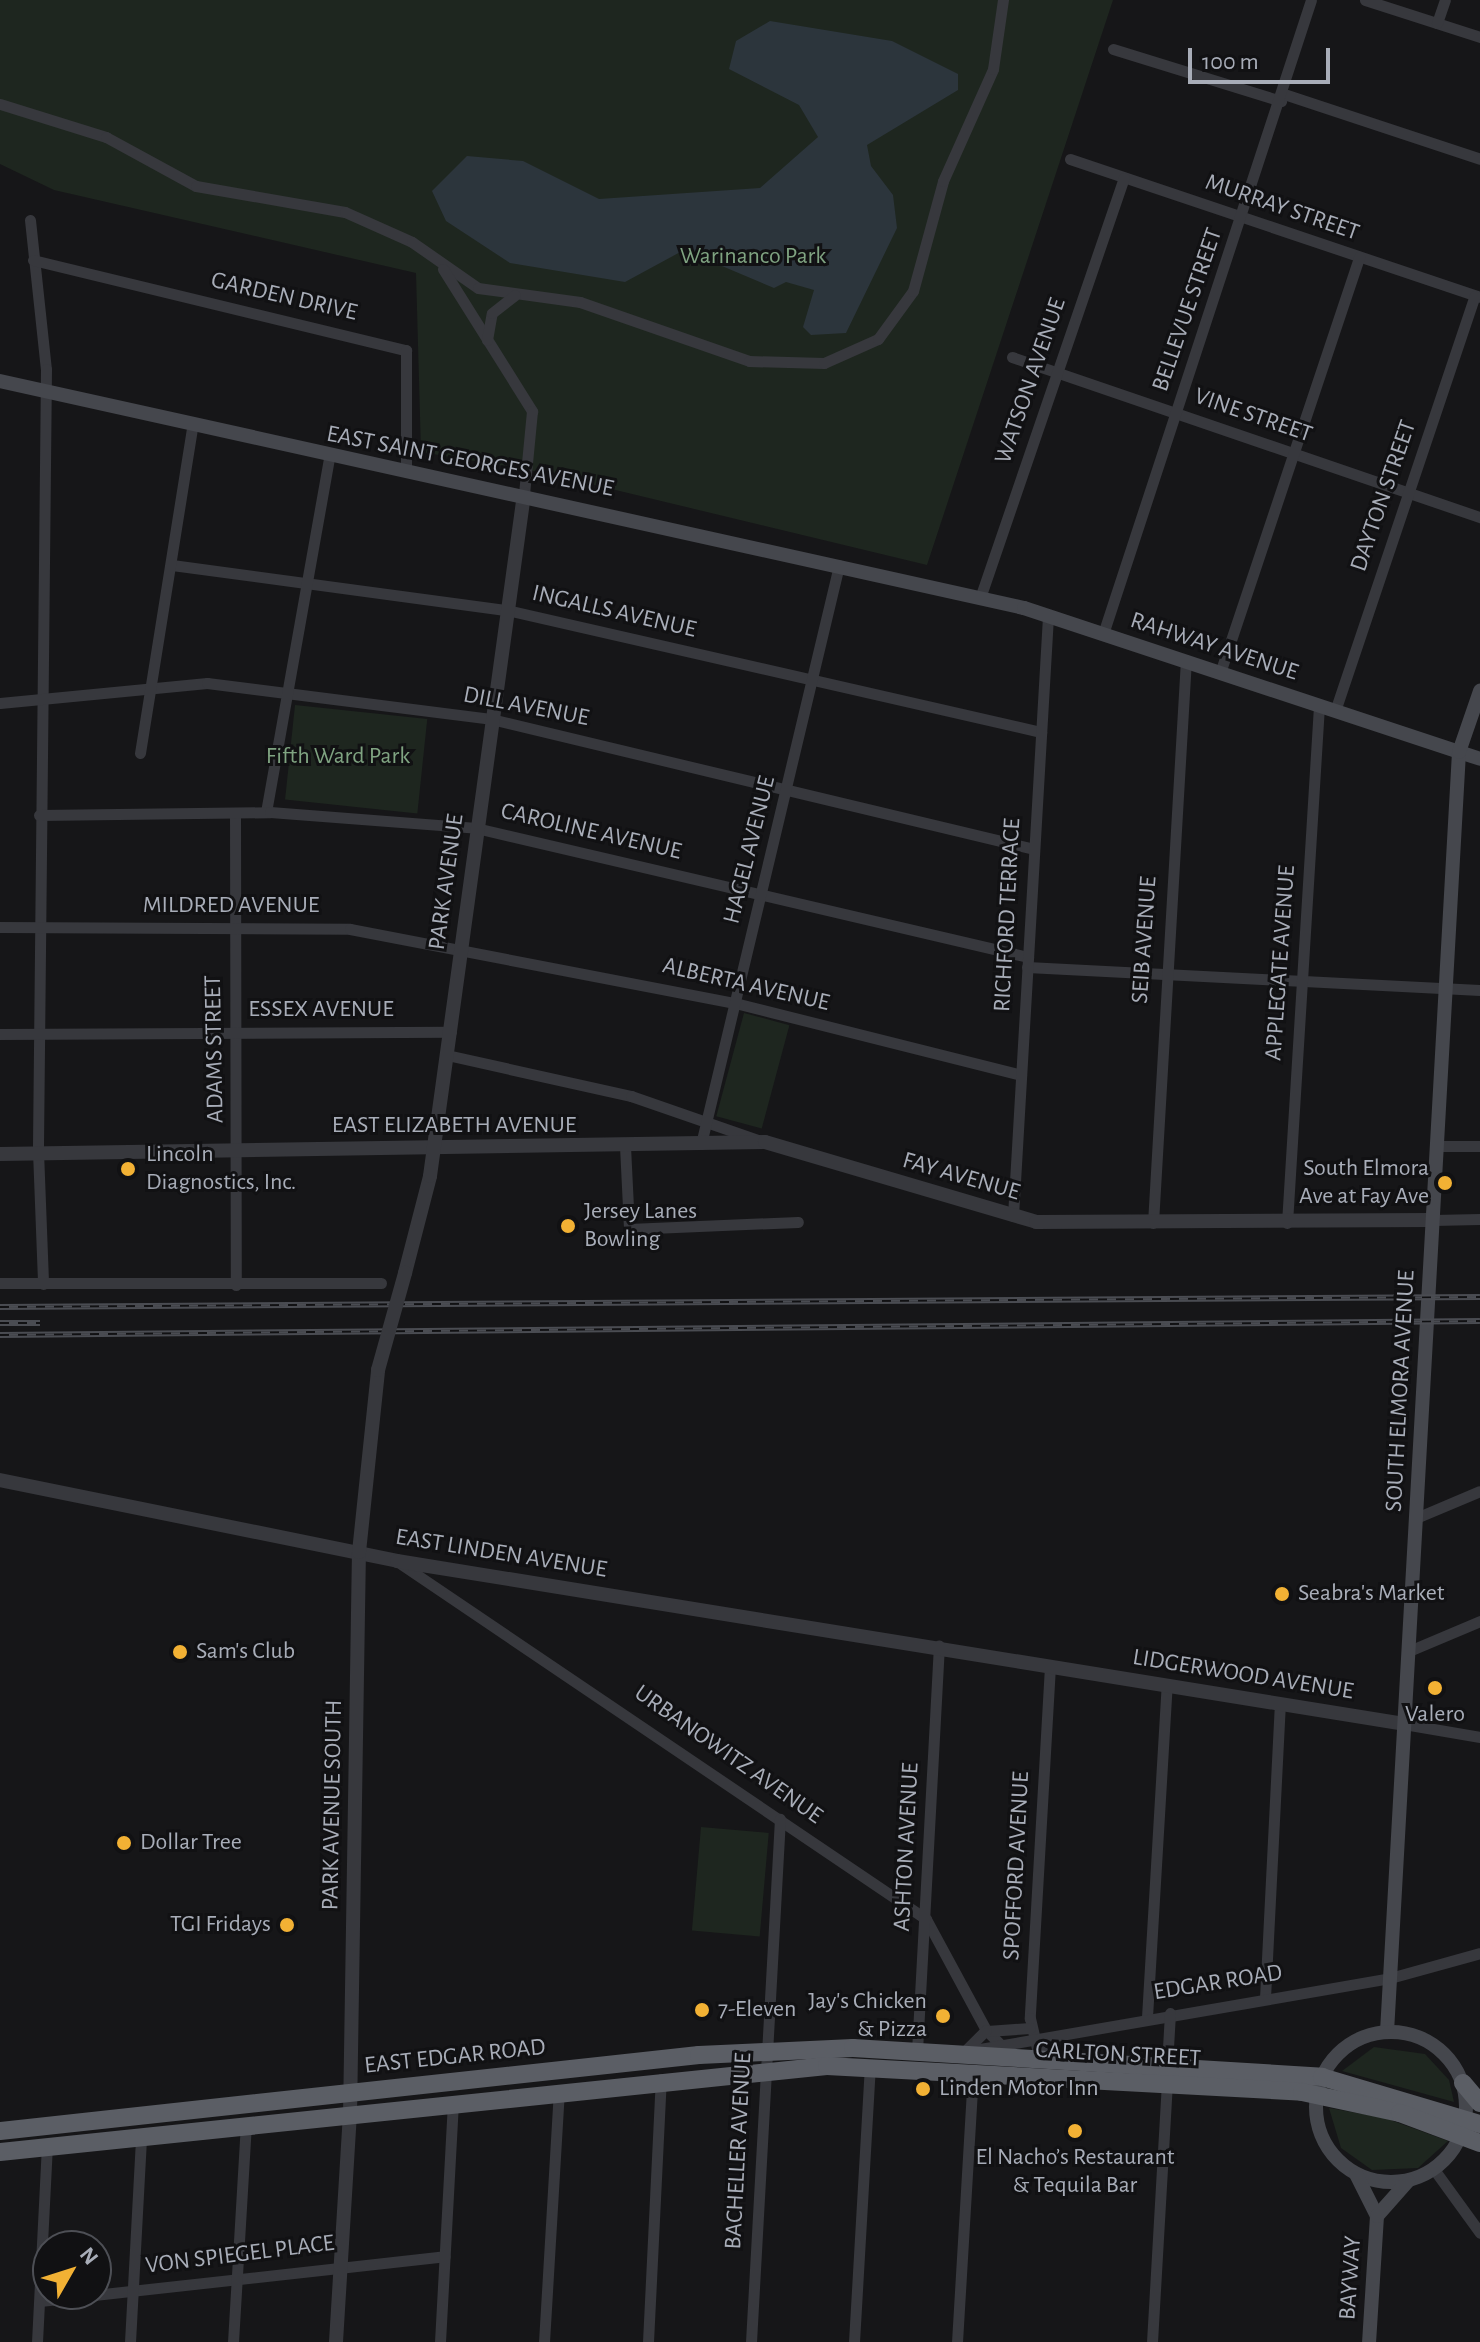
<!DOCTYPE html>
<meta charset="utf-8">
<style>
body{margin:0}
#map{position:relative;width:1480px;height:2342px;overflow:hidden;background:#161618;font-family:"Alegreya Sans",sans-serif}
div>[style]{position:absolute}
.green>*{inset:0;background:#1e261f;transform-origin:0 0}
.water>*{inset:0;background:#2c353c}
.minor>*{height:11px;margin:-5.5px;padding:0 5.5px;transform-origin:5.5px;border-radius:5.5px;background:#37383d}
.tertiary>*{height:14px;margin:-7px;padding:0 7px;transform-origin:7px;border-radius:7px;background:#37383d}
.secondary>*{height:14px;margin:-7px;padding:0 7px;transform-origin:7px;border-radius:7px;background:#45474d}
.secondary>.ring{margin:-7px;padding:0;box-sizing:content-box;background:none;border:14px solid #45474d;border-radius:50%}
.trunk>*{height:18px;margin:-9px;padding:0 9px;transform-origin:9px;border-radius:9px;background:#5b5e65}
.rail>*{height:6px;margin-top:-3px;transform-origin:0;background:repeating-linear-gradient(90deg,#111113 0 9px,#4a4c52 0 18px);box-sizing:border-box;border-block:2px solid #4a4c52}
.tertiary-bridge>*{height:14px;margin:-7px;padding:0 7px;transform-origin:7px;border-radius:7px;background:#37383d}
.dots>*{width:22px;height:22px;translate:-50% -50%;box-sizing:border-box;border:4px solid #111113;border-radius:50%}
span{translate:-50% -50%;white-space:nowrap;text-align:center;line-height:1.15;-webkit-text-stroke:6px #111113;paint-order:stroke}
.street-label{font-size:24px;color:#a8adb8}
.park-label{font-size:24px;color:#7fa381}
.poi-label{font-size:24px;color:#a8adb8}
.left{translate:0 -50%;text-align:left}
.right{translate:-100% -50%;text-align:right}
.north{position:absolute;left:32px;top:2230px;width:80px;height:80px;box-sizing:border-box;background:#111113;border:2px solid #4d4f55;border-radius:50%;rotate:51deg;font-size:22px;font-weight:700;line-height:32px;text-align:center;color:#a8adb8}
.north::after{content:'';display:block;margin:auto;width:28px;height:36px;background:#f2b134;clip-path:polygon(50% 0,100% 100%,50% 72%,0 100%)}
.scale{position:absolute;left:1188px;top:48px;width:142px;height:36px;box-sizing:border-box;border:4px solid #a8adb8;border-top:0;padding-left:10px;font-size:24px;line-height:28px;white-space:nowrap;color:#a8adb8;-webkit-text-stroke:6px #111113;paint-order:stroke}
</style>
<div id="map">
<div class="green">
<i style="clip-path:polygon(0 0,1113px 0,927px 565px,545px 473px,421px 452px,416px 273px,54px 190px,0 164px)"></i>
<i style="left:295px;top:705px;width:133px;height:95px;rotate:6deg"></i>
<i style="left:744px;top:1013px;width:47px;height:107px;rotate:15deg"></i>
<i style="left:701px;top:1827px;width:68px;height:104px;rotate:5deg"></i>
<i style="clip-path:polygon(1374px 2047px,1425px 2054px,1449px 2080px,1454px 2102px,1342px 2071px)"></i>
<i style="clip-path:polygon(1329px 2108px,1385px 2118px,1448px 2141px,1418px 2168px,1372px 2170px,1341px 2148px)"></i>
</div>
<div class="water">
<i style="clip-path:polygon(770px 21px,892px 41px,958px 74px,958px 90px,867px 145px,871px 166px,893px 195px,897px 228px,846px 333px,811px 335px,803px 327px,814px 290px,786px 282px,774px 288px,684px 250px,625px 282px,510px 263px,446px 221px,432px 191px,467px 156px,523px 161px,599px 199px,760px 188px,818px 137px,799px 105px,729px 69px,736px 41px)"></i>
</div>
<div class="minor">
<i style="left:1365px;top:0;width:121px;rotate:17.8deg"></i>
<i style="left:1437px;top:23px;width:24px;rotate:-71deg"></i>
<i style="left:1113px;top:49px;width:176px;rotate:17.2deg"></i>
<i style="left:1284px;top:94px;width:206px;rotate:18.3deg"></i>
<i style="left:0;top:104px;width:111px;rotate:17.3deg"></i>
<i style="left:106px;top:137px;width:102px;rotate:28.6deg"></i>
<i style="left:196px;top:186px;width:151px;rotate:9.9deg"></i>
<i style="left:345px;top:212px;width:73px;rotate:24.1deg"></i>
<i style="left:412px;top:242px;width:80px;rotate:34.9deg"></i>
<i style="left:478px;top:288px;width:103px;rotate:7.8deg"></i>
<i style="left:580px;top:302px;width:179px;rotate:19.2deg"></i>
<i style="left:749px;top:361px;width:75px;rotate:1.5deg"></i>
<i style="left:824px;top:363px;width:59px;rotate:-24deg"></i>
<i style="left:878px;top:339px;width:59px;rotate:-53.9deg"></i>
<i style="left:913px;top:291px;width:114px;rotate:-74.7deg"></i>
<i style="left:943px;top:181px;width:123px;rotate:-65.9deg"></i>
<i style="left:993px;top:69px;width:70px;rotate:-81.8deg"></i>
<i style="left:1070px;top:159px;width:432px;rotate:18.6deg"></i>
<i style="left:30px;top:220px;width:150px;rotate:83.9deg"></i>
<i style="left:46px;top:369px;width:782px;rotate:90.59deg"></i>
<i style="left:38px;top:1151px;width:133px;rotate:87.8deg"></i>
<i style="left:33px;top:260px;width:384px;rotate:13.6deg"></i>
<i style="left:406px;top:350px;width:120px;rotate:90deg"></i>
<i style="left:443px;top:269px;width:168px;rotate:57.9deg"></i>
<i style="left:532px;top:411px;width:83px;rotate:95.5deg"></i>
<i style="left:487px;top:340px;width:27px;rotate:-80deg"></i>
<i style="left:492px;top:313px;width:29px;rotate:-38deg"></i>
<i style="left:1012px;top:357px;width:495px;rotate:18.9deg"></i>
<i style="left:172px;top:565px;width:338px;rotate:7.7deg"></i>
<i style="left:507px;top:610px;width:548px;rotate:12.87deg"></i>
<i style="left:980px;top:598px;width:444px;rotate:-71.1deg"></i>
<i style="left:1103px;top:634px;width:667px;rotate:-71.84deg"></i>
<i style="left:1220px;top:673px;width:439px;rotate:-71.5deg"></i>
<i style="left:0;top:703px;width:208px;rotate:-5.5deg"></i>
<i style="left:207px;top:683px;width:286px;rotate:7.2deg"></i>
<i style="left:491px;top:719px;width:558px;rotate:13.46deg"></i>
<i style="left:1335px;top:711px;width:438px;rotate:-71.4deg"></i>
<i style="left:140px;top:753px;width:328px;rotate:-80.9deg"></i>
<i style="left:266px;top:812px;width:361px;rotate:-79.9deg"></i>
<i style="left:235px;top:813px;width:472px;rotate:89.9deg"></i>
<i style="left:39px;top:815px;width:231px;rotate:-0.7deg"></i>
<i style="left:270px;top:812px;width:207px;rotate:4.4deg"></i>
<i style="left:476px;top:828px;width:567px;rotate:13.15deg"></i>
<i style="left:0;top:927px;width:350px;rotate:0.3deg"></i>
<i style="left:350px;top:929px;width:392px;rotate:10.9deg"></i>
<i style="left:735px;top:1003px;width:295px;rotate:14.1deg"></i>
<i style="left:1027px;top:967px;width:454px;rotate:2.9deg"></i>
<i style="left:0;top:1034px;width:451px;rotate:-0.3deg"></i>
<i style="left:447px;top:1055px;width:189px;rotate:12.6deg"></i>
<i style="left:631px;top:1096px;width:134px;rotate:19.1deg"></i>
<i style="left:701px;top:1144px;width:595px;rotate:-76.59deg"></i>
<i style="left:625px;top:1146px;width:83px;rotate:87.2deg"></i>
<i style="left:629px;top:1229px;width:169px;rotate:-2.4deg"></i>
<i style="left:1437px;top:1146px;width:43px"></i>
<i style="left:1013px;top:1216px;width:601px;rotate:-86.66deg"></i>
<i style="left:1433px;top:1220px;width:47px;rotate:-1.2deg"></i>
<i style="left:1153px;top:1223px;width:564px;rotate:-86.65deg"></i>
<i style="left:1287px;top:1223px;width:518px;rotate:-86.46deg"></i>
<i style="left:0;top:1283px;width:381px"></i>
<i style="left:1416px;top:1518px;width:69px;rotate:-22.9deg"></i>
<i style="left:401px;top:1564px;width:634px;rotate:34.07deg"></i>
<i style="left:926px;top:1919px;width:126px;rotate:61.6deg"></i>
<i style="left:986px;top:2030px;width:37px;rotate:45deg"></i>
<i style="left:1409px;top:1651px;width:77px;rotate:-22.9deg"></i>
<i style="left:1050px;top:1666px;width:353px;rotate:93.3deg"></i>
<i style="left:1030px;top:2018px;width:31px;rotate:77deg"></i>
<i style="left:1037px;top:2048px;width:18px;rotate:34deg"></i>
<i style="left:1404px;top:1724px;width:77px;rotate:9.7deg"></i>
<i style="left:1265px;top:1998px;width:294px;rotate:-87.1deg"></i>
<i style="left:1147px;top:2017px;width:333px;rotate:-86.6deg"></i>
<i style="left:987px;top:2031px;width:43px;rotate:-4deg"></i>
<i style="left:974px;top:2050px;width:422px;rotate:-9.8deg"></i>
<i style="left:1390px;top:1978px;width:93px;rotate:-15.5deg"></i>
<i style="left:917px;top:2051px;width:406px;rotate:-86.9deg"></i>
<i style="left:964px;top:2052px;width:31px;rotate:-45deg"></i>
<i style="left:1167px;top:2065px;width:52px;rotate:-86.7deg"></i>
<i style="left:1433px;top:2168px;width:80px;rotate:54.1deg"></i>
<i style="left:40px;top:2301px;width:407px;rotate:-6.3deg"></i>
<i style="left:37px;top:2342px;width:196px;rotate:-87.1deg"></i>
<i style="left:130px;top:2342px;width:206px;rotate:-86.9deg"></i>
<i style="left:233px;top:2342px;width:218px;rotate:-86.6deg"></i>
<i style="left:440px;top:2342px;width:238px;rotate:-86.9deg"></i>
<i style="left:544px;top:2342px;width:251px;rotate:-86.6deg"></i>
<i style="left:648px;top:2342px;width:263px;rotate:-87.2deg"></i>
<i style="left:751px;top:2342px;width:524px;rotate:-86.83deg"></i>
<i style="left:854px;top:2342px;width:276px;rotate:-86.7deg"></i>
<i style="left:957px;top:2342px;width:271px;rotate:-86.6deg"></i>
<i style="left:1152px;top:2342px;width:259px;rotate:-86.7deg"></i>
</div>
<div class="tertiary">
<i style="left:0;top:1154px;width:765px;rotate:-0.9deg"></i>
<i style="left:765px;top:1142px;width:283px;rotate:16.4deg"></i>
<i style="left:1036px;top:1222px;width:397px;rotate:-0.3deg"></i>
<i style="left:405px;top:1273px;width:100px;rotate:-75.5deg"></i>
<i style="left:430px;top:1176px;width:688px;rotate:-82.15deg"></i>
<i style="left:0;top:1480px;width:405px;rotate:11.5deg"></i>
<i style="left:397px;top:1561px;width:1020px;rotate:9.19deg"></i>
<i style="left:336px;top:2342px;width:226px;rotate:-86.5deg"></i>
<i style="left:350px;top:2116px;width:564px;rotate:-89.09deg"></i>
<i style="left:359px;top:1552px;width:183px;rotate:-84deg"></i>
</div>
<div class="secondary">
<i style="left:0;top:381px;width:1049px;rotate:12.5deg"></i>
<i style="left:1024px;top:608px;width:480px;rotate:18.3deg"></i>
<i style="left:1387px;top:2032px;width:1282px;rotate:-86.78deg"></i>
<i style="left:1459px;top:752px;width:65px;rotate:-71deg"></i>
<i class="ring" style="left:1316px;top:2032px;width:136px;height:136px"></i>
<i style="left:1356px;top:2174px;width:47px;rotate:63.4deg"></i>
<i style="left:1377px;top:2216px;width:126px;rotate:93.6deg"></i>
<i style="left:1377px;top:2216px;width:47px;rotate:-48.5deg"></i>
</div>
<div class="trunk">
<i style="left:1463px;top:2083px;width:26px;rotate:50deg"></i>
<i style="left:0;top:2131px;width:703px;rotate:-6.21deg"></i>
<i style="left:699px;top:2055px;width:154px;rotate:-2.6deg"></i>
<i style="left:853px;top:2048px;width:470px;rotate:3.5deg"></i>
<i style="left:1322px;top:2077px;width:165px;rotate:16.6deg"></i>
<i style="left:0;top:2152px;width:831px;rotate:-5.94deg"></i>
<i style="left:827px;top:2066px;width:476px;rotate:3.1deg"></i>
<i style="left:1302px;top:2092px;width:100px;rotate:12.1deg"></i>
<i style="left:1400px;top:2113px;width:85px;rotate:20.6deg"></i>
</div>
<div class="rail">
<i style="left:0;top:1307px;width:1480px;rotate:-0.39deg"></i>
<i style="left:0;top:1323px;width:40px"></i>
<i style="left:0;top:1335px;width:1480px;rotate:-0.54deg"></i>
</div>
<div class="tertiary-bridge">
<i style="left:378px;top:1370px;width:101px;rotate:-74.4deg"></i>
</div>
<div class="dots">
<i style="left:128px;top:1169px;background:#f2b134"></i>
<i style="left:1445px;top:1183px;background:#f2b134"></i>
<i style="left:568px;top:1226px;background:#f2b134"></i>
<i style="left:1282px;top:1594px;background:#f2b134"></i>
<i style="left:180px;top:1652px;background:#f2b134"></i>
<i style="left:1435px;top:1688px;background:#f2b134"></i>
<i style="left:124px;top:1843px;background:#f2b134"></i>
<i style="left:287px;top:1925px;background:#f2b134"></i>
<i style="left:702px;top:2010px;background:#f2b134"></i>
<i style="left:943px;top:2016px;background:#f2b134"></i>
<i style="left:923px;top:2089px;background:#f2b134"></i>
<i style="left:1075px;top:2131px;background:#f2b134"></i>
</div>
<div class="street-label">
<span style="left:1282px;top:208px;rotate:19deg">MURRAY STREET</span>
<span style="left:284px;top:297px;rotate:13deg">GARDEN DRIVE</span>
<span style="left:1188px;top:310px;rotate:-71deg">BELLEVUE STREET</span>
<span style="left:1031px;top:381px;rotate:-71deg">WATSON AVENUE</span>
<span style="left:1253px;top:416px;rotate:19deg">VINE STREET</span>
<span style="left:470px;top:462px;rotate:11deg">EAST SAINT GEORGES AVENUE</span>
<span style="left:1384px;top:496px;rotate:-71deg">DAYTON STREET</span>
<span style="left:614px;top:612px;rotate:13deg">INGALLS AVENUE</span>
<span style="left:1214px;top:647px;rotate:18deg">RAHWAY AVENUE</span>
<span style="left:526px;top:707px;rotate:11deg">DILL AVENUE</span>
<span style="left:591px;top:832px;rotate:13deg">CAROLINE AVENUE</span>
<span style="left:750px;top:850px;rotate:-76deg">HAGEL AVENUE</span>
<span style="left:447px;top:882px;rotate:-82deg">PARK AVENUE</span>
<span style="left:231px;top:906px">MILDRED AVENUE</span>
<span style="left:1008px;top:915px;rotate:-87deg">RICHFORD TERRACE</span>
<span style="left:1145px;top:940px;rotate:-86deg">SEIB AVENUE</span>
<span style="left:1281px;top:963px;rotate:-86deg">APPLEGATE AVENUE</span>
<span style="left:746px;top:985px;rotate:13deg">ALBERTA AVENUE</span>
<span style="left:321px;top:1010px">ESSEX AVENUE</span>
<span style="left:215px;top:1049px;rotate:-91deg">ADAMS STREET</span>
<span style="left:454px;top:1126px">EAST ELIZABETH AVENUE</span>
<span style="left:961px;top:1177px;rotate:16deg">FAY AVENUE</span>
<span style="left:1401px;top:1391px;rotate:-87deg">SOUTH ELMORA AVENUE</span>
<span style="left:501px;top:1554px;rotate:9deg">EAST LINDEN AVENUE</span>
<span style="left:1243px;top:1675px;rotate:9deg">LIDGERWOOD AVENUE</span>
<span style="left:728px;top:1755px;rotate:35deg">URBANOWITZ AVENUE</span>
<span style="left:333px;top:1805px;rotate:-89deg">PARK AVENUE SOUTH</span>
<span style="left:907px;top:1847px;rotate:-87deg">ASHTON AVENUE</span>
<span style="left:1017px;top:1866px;rotate:-87deg">SPOFFORD AVENUE</span>
<span style="left:1218px;top:1983px;rotate:-9deg">EDGAR ROAD</span>
<span style="left:1118px;top:2055px;rotate:3deg">CARLTON STREET</span>
<span style="left:455px;top:2057px;rotate:-6deg">EAST EDGAR ROAD</span>
<span style="left:739px;top:2151px;rotate:-87deg">BACHELLER AVENUE</span>
<span style="left:240px;top:2255px;rotate:-7deg">VON SPIEGEL PLACE</span>
<span style="left:1351px;top:2278px;rotate:-86deg">BAYWAY</span>
</div>
<div class="park-label">
<span style="left:753px;top:257px">Warinanco Park</span>
<span style="left:338px;top:757px">Fifth Ward Park</span>
</div>
<div class="poi-label">
<span class="left" style="left:146px;top:1169px">Lincoln<br>Diagnostics, Inc.</span>
<span class="right" style="left:1429px;top:1183px">South Elmora<br>Ave at Fay Ave</span>
<span class="left" style="left:584px;top:1226px">Jersey Lanes<br>Bowling</span>
<span class="left" style="left:1298px;top:1594px">Seabra's Market</span>
<span class="left" style="left:196px;top:1652px">Sam's Club</span>
<span style="left:1435px;top:1715px">Valero</span>
<span class="left" style="left:140px;top:1843px">Dollar Tree</span>
<span class="right" style="left:271px;top:1925px">TGI Fridays</span>
<span class="right" style="left:927px;top:2016px">Jay's Chicken<br>&amp; Pizza</span>
<span class="left" style="left:718px;top:2010px">7-Eleven</span>
<span class="left" style="left:939px;top:2089px">Linden Motor Inn</span>
<span style="left:1075px;top:2172px">El Nacho’s Restaurant<br>&amp; Tequila Bar</span>
</div>
<div class="north">N</div>
<div class="scale">100 m</div>
</div>
